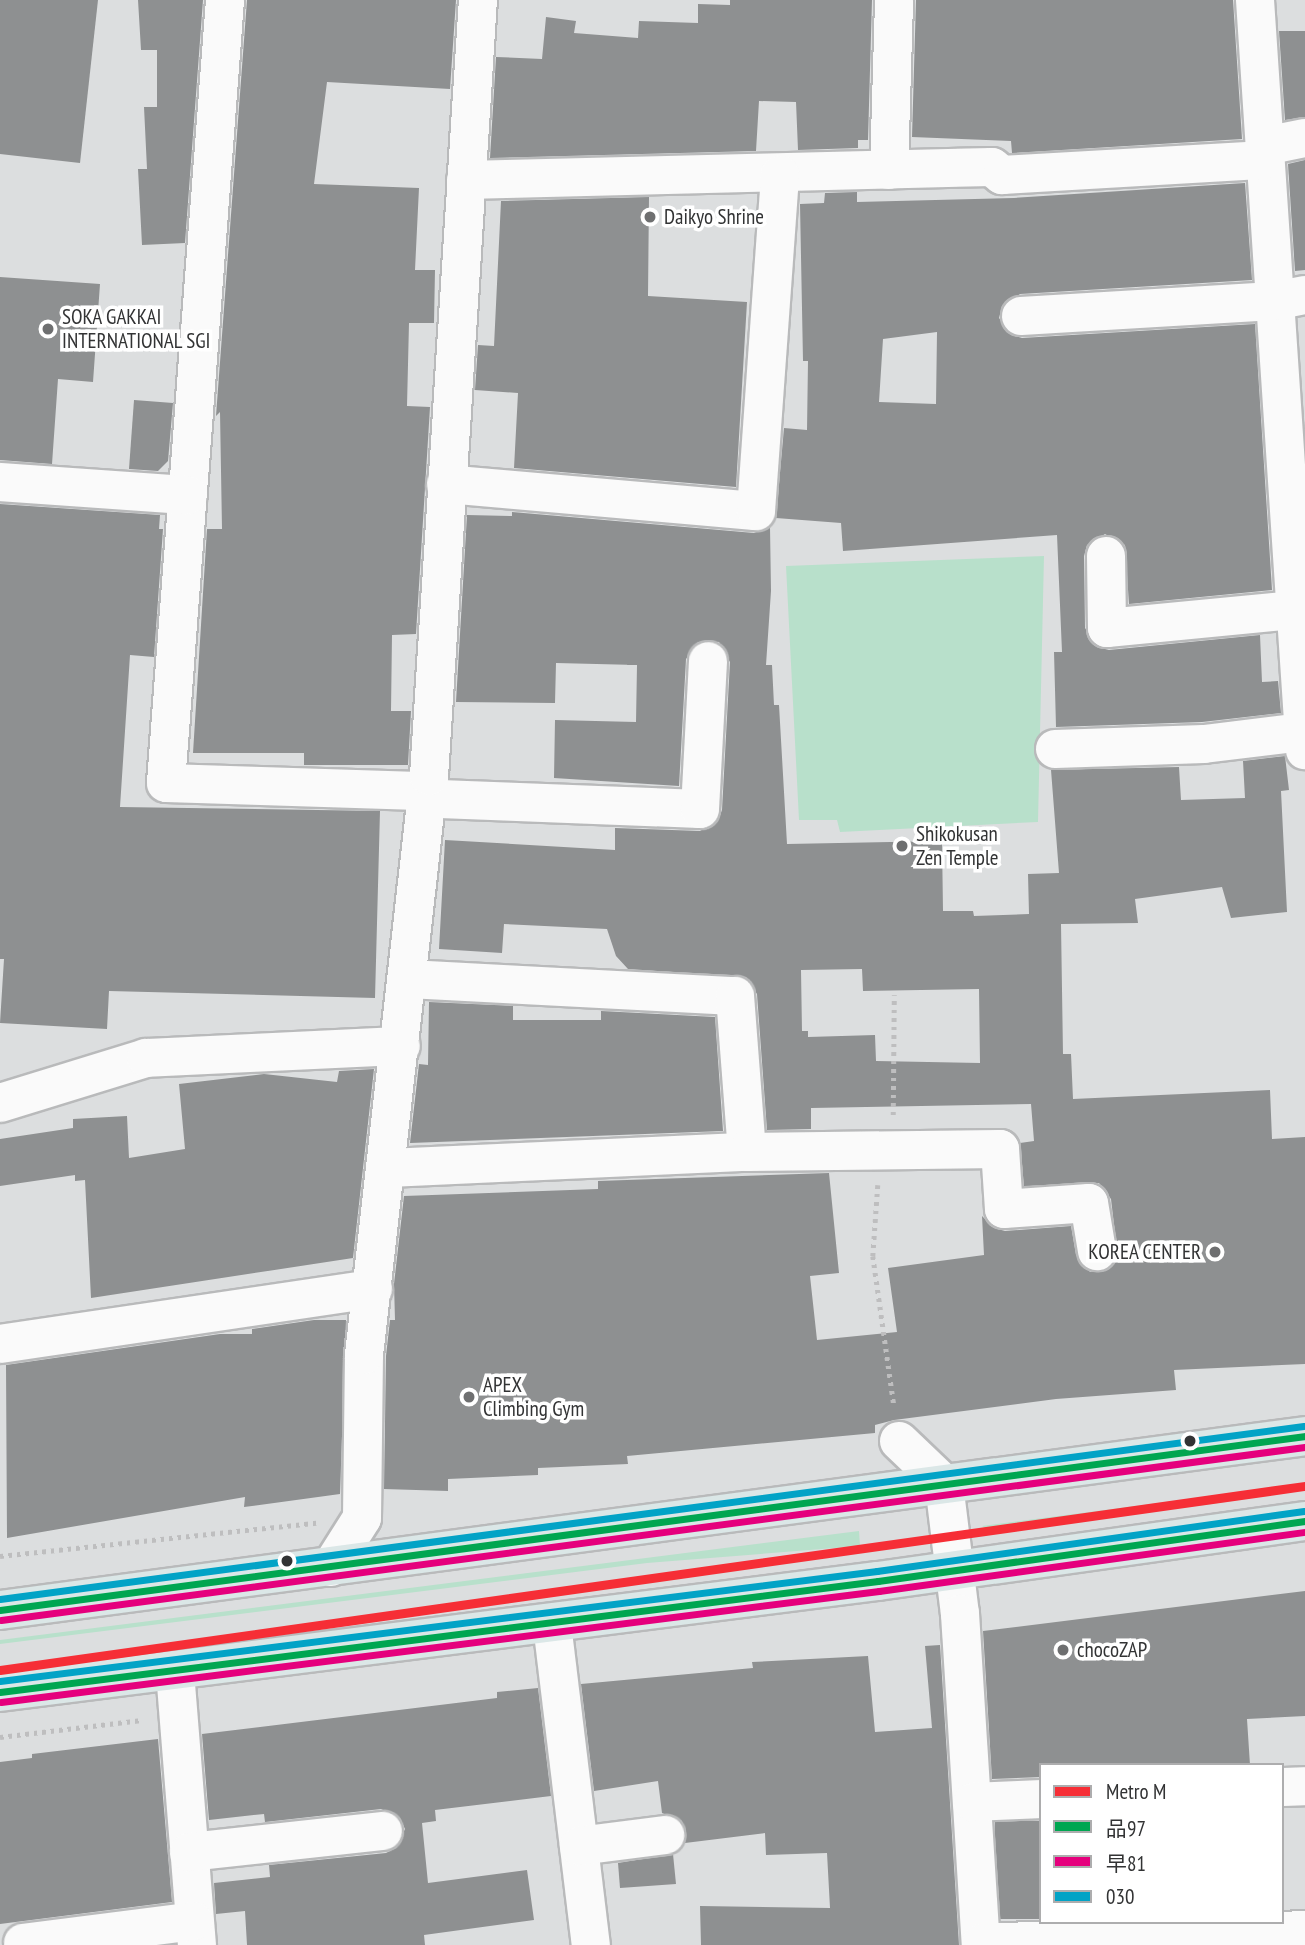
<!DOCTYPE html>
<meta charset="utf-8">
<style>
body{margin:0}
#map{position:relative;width:1305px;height:1945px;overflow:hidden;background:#dcdedf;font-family:"PT Sans Narrow","Noto Sans JP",sans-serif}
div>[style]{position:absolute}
.green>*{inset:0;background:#b8e0cb}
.building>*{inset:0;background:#8e9091;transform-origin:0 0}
.path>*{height:4.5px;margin-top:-2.25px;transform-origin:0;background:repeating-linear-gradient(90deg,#bebebf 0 3.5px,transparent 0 8.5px)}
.roads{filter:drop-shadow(2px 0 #b9babb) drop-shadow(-2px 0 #b9babb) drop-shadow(0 2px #b9babb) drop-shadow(0 -2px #b9babb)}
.minor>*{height:38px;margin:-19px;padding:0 19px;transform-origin:19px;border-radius:19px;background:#fafafa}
.highway>*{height:38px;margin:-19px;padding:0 19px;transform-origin:19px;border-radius:19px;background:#dbe7e7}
.bus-1>*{height:7px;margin:-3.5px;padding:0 3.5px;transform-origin:3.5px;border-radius:3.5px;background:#00a651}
.bus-2>*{height:7px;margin:-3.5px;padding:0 3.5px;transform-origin:3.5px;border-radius:3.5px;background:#e5007d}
.bus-3>*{height:7px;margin:-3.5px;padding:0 3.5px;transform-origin:3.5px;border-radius:3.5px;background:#02a3c6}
.metro-1>*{height:9px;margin:-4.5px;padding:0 4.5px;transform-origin:4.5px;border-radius:4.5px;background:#f62e36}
.dots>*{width:19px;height:19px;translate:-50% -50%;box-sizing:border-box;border:4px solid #fff;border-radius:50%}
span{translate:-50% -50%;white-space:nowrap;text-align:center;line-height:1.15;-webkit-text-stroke:7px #fff;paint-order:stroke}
.poi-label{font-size:21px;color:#323334}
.left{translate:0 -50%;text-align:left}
.right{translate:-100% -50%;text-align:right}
.legend{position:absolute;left:1039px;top:1763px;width:245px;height:161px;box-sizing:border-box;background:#fff;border:2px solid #adadae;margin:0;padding:9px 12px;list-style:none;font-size:21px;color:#323334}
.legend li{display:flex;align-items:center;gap:14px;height:35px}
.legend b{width:35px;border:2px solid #adadae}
</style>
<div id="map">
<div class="green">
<i style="clip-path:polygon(1044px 556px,1038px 822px,840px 832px,837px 820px,799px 820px,786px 566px)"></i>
<i style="clip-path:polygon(1305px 1484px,1305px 1490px,1205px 1505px,987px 1529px,982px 1526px)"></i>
<i style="clip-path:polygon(859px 1531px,860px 1546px,647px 1563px,0 1644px,0 1640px)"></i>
</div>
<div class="building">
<i style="clip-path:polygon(0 0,98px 0,80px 163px,0 154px)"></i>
<i style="clip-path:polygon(138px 0,203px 0,185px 243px,142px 245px,138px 169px,147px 169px,144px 107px,157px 107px,157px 50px,141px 50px)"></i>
<i style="clip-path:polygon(247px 0,456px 0,450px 89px,327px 82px,314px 184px,419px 188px,415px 270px,435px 270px,434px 323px,409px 323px,407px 406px,430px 407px,416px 634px,392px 635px,391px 711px,411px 711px,408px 765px,304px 765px,304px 753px,193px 753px,207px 529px,222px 529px,220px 412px,216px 416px)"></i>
<i style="clip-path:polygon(730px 0,872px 0,868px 140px,858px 140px,858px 148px,798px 150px,796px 102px,759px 101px,756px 151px,490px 158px,496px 57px,542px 59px,546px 17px,576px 21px,574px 33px,638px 38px,639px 21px,698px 23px,698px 4px,730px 5px)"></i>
<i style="clip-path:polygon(916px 0,1233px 0,1242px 139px,1012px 153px,1011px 141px,912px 137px)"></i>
<i style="clip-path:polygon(1279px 31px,1305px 31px,1305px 117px,1285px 120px)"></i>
<i style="clip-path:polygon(1305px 160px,1305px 270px,1295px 271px,1288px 164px)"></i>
<i style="clip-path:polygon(evenodd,1245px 183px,1252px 280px,1020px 294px,1002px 306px,999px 318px,1011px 335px,1022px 338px,1255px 324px,1272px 590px,1129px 604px,1125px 545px,1105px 534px,1087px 545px,1084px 556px,1085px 628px,1097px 647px,1109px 650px,1260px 635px,1262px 682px,1278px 681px,1281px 713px,1202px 722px,1056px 727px,1054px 652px,1062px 652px,1057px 535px,843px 551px,841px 523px,776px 518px,784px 428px,807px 430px,808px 361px,803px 361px,800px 204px,824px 203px,825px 193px,857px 192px,857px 202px,1014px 198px,1245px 183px,937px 332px,936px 404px,879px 402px,883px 339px,937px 332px)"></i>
<i style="clip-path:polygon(649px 197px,648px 296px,747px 302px,736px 487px,514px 468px,518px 393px,475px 390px,478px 345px,494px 346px,501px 201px)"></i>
<i style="clip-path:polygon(0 277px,100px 284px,93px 382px,58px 379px,52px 464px,0 460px)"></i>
<i style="clip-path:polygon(134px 400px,173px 403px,168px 461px,158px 471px,129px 469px)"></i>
<i style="clip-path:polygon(0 504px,160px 515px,159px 529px,163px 529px,154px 657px,130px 655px,120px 807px,380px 811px,375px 998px,109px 991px,107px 1029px,0 1023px,4px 959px,0 959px)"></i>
<i style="clip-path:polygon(evenodd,512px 512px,754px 533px,770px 527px,771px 591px,766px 665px,772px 665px,774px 705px,779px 705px,787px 844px,942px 841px,943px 911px,973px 911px,974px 916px,1029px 914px,1028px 874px,1059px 873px,1051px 770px,1179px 767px,1181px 800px,1245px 798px,1243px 761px,1285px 756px,1289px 790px,1281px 791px,1287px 912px,1231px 918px,1222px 887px,1135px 899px,1138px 923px,1061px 924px,1063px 1054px,1071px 1054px,1073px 1099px,1270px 1090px,1272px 1139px,1305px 1137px,1305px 1364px,1174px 1370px,1176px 1390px,1056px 1399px,894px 1420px,875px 1425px,875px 1433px,627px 1456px,628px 1464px,538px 1468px,538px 1475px,448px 1479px,448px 1491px,384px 1489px,386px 1356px,390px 1320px,395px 1320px,394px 1284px,404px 1196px,598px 1189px,598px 1181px,829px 1173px,839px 1273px,810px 1276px,817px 1340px,897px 1332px,888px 1268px,984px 1255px,982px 1216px,994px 1228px,1005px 1231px,1071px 1226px,1076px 1255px,1090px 1272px,1110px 1268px,1118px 1258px,1111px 1199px,1099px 1183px,1024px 1186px,1020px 1143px,1034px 1141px,1031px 1104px,811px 1108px,811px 1129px,767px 1130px,757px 994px,746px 977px,628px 969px,616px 956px,607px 929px,504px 924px,502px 953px,439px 949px,445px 840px,615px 850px,615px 828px,700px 831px,718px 821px,722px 810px,730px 662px,719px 642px,698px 642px,686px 659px,679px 786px,554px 778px,555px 720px,636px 722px,637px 665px,556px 663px,555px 703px,456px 702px,467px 515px,512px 516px,512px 512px,862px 969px,863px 991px,979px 989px,980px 1063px,876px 1061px,875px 1035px,808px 1037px,808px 1031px,802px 1031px,801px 970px,862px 969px)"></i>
<i style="clip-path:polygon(429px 1002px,513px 1006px,513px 1020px,601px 1020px,601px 1011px,715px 1017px,723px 1131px,410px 1143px,419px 1064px,428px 1065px)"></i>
<i style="clip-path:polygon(374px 1069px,353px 1258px,91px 1298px,85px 1180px,75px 1181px,75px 1175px,0 1186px,0 1139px,73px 1128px,73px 1119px,127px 1116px,129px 1158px,185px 1149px,179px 1084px,264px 1074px,337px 1082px,339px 1071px)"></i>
<i style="clip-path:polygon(314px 1320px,346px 1320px,340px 1494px,244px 1507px,245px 1497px,7px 1538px,6px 1365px,220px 1334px,252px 1334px,252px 1329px)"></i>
<i style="clip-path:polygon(1305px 1591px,1305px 1716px,1247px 1719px,1250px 1765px,1041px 1765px,1041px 1777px,992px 1779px,983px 1631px)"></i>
<i style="clip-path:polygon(940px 1645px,959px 1945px,701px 1945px,700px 1906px,830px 1908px,827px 1853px,766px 1855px,765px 1833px,685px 1843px,682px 1821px,662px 1813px,658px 1781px,594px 1791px,581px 1684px,753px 1668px,752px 1662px,868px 1656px,875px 1732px,932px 1728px,925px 1646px)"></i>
<i style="clip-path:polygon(538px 1688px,551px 1796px,435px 1810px,436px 1821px,422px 1823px,428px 1883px,527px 1870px,534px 1920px,424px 1935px,425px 1945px,247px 1945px,245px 1911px,216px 1914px,214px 1883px,270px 1877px,269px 1865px,386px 1853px,396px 1848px,405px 1829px,400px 1818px,381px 1809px,265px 1822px,264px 1814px,209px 1820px,202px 1734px,497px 1698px,497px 1692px)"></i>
<i style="clip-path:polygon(158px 1739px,172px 1902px,0 1924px,0 1762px,32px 1758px,32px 1754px)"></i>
<i style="left:1041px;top:1821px;width:98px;height:46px;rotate:90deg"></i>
<i style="clip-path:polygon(673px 1854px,676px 1884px,620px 1888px,618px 1863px)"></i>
</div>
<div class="path">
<i style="left:893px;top:1115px;width:120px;rotate:-89.5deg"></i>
<i style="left:878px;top:1185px;width:71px;rotate:94deg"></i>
<i style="left:873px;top:1256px;width:151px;rotate:82deg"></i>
<i style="left:0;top:1556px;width:318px;rotate:-6deg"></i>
<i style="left:0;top:1737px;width:143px;rotate:-6.8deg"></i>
</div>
<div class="roads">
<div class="minor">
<i style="left:225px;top:0;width:785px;rotate:94.31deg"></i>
<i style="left:166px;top:783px;width:261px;rotate:1.8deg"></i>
<i style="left:427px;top:791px;width:15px;rotate:32deg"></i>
<i style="left:440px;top:799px;width:260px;rotate:2.2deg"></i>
<i style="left:700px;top:809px;width:148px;rotate:-86.9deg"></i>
<i style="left:1255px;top:0;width:752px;rotate:86.19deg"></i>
<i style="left:1265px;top:146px;width:41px;rotate:-11.3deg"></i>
<i style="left:889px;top:170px;width:170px;rotate:-88.3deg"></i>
<i style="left:466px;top:180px;width:526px;rotate:-1.42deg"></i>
<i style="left:992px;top:167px;width:13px;rotate:39deg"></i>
<i style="left:1002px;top:175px;width:263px;rotate:-3.3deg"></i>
<i style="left:1021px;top:316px;width:253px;rotate:-3.4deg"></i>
<i style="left:1274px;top:301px;width:32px;rotate:-11deg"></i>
<i style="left:0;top:482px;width:188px;rotate:4deg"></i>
<i style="left:446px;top:484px;width:311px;rotate:5deg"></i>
<i style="left:756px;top:511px;width:337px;rotate:-85.9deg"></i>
<i style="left:1106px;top:556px;width:72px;rotate:89.2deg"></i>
<i style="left:1107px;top:628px;width:189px;rotate:-5.5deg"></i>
<i style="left:1055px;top:749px;width:149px;rotate:-1.9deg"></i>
<i style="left:1204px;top:744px;width:100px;rotate:-6.9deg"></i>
<i style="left:408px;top:979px;width:327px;rotate:3deg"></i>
<i style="left:735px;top:996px;width:156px;rotate:85.6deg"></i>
<i style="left:0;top:1103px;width:153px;rotate:-17.1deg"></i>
<i style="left:146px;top:1058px;width:255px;rotate:-2.7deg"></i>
<i style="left:388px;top:1168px;width:359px;rotate:-2.6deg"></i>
<i style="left:747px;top:1152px;width:253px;rotate:-0.7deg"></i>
<i style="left:1000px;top:1149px;width:60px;rotate:86.2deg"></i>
<i style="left:1004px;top:1209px;width:85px;rotate:-4deg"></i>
<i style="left:1089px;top:1203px;width:49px;rotate:80.5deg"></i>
<i style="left:0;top:1344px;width:377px;rotate:-8.4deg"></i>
<i style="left:899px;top:1441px;width:62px;rotate:43.7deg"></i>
<i style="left:944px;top:1484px;width:131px;rotate:83deg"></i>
<i style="left:960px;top:1614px;width:332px;rotate:86.4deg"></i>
<i style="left:331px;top:1567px;width:58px;rotate:-57.7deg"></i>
<i style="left:362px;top:1518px;width:163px;rotate:-89.3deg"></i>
<i style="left:364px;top:1355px;width:583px;rotate:-83.59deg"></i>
<i style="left:429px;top:776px;width:778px;rotate:-86.39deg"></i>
<i style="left:552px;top:1624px;width:323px;rotate:83.1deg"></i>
<i style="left:175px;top:1672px;width:274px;rotate:85.4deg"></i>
<i style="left:1282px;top:1787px;width:23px;rotate:-2deg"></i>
<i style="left:973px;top:1802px;width:68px;rotate:-2.5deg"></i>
<i style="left:579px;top:1846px;width:87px;rotate:-7.3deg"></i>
<i style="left:189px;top:1852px;width:195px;rotate:-6.2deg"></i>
<i style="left:23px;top:1943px;width:172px;rotate:-7.3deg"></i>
<i style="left:981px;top:1943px;width:324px;rotate:-2.3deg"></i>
</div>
<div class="highway">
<i style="left:0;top:1610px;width:1317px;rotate:-7.59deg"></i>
<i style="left:0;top:1692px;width:885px;rotate:-7.21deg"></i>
<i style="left:878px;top:1581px;width:431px;rotate:-8deg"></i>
</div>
</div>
<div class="bus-1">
<i style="left:0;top:1610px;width:1317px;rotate:-7.59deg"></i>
<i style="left:0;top:1692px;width:885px;rotate:-7.21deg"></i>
<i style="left:878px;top:1581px;width:431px;rotate:-8deg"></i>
</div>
<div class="bus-2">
<i style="left:1px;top:1620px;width:1315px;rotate:-7.56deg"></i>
<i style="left:1px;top:1702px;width:885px;rotate:-7.21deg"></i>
<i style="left:879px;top:1591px;width:430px;rotate:-7.9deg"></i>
</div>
<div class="bus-3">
<i style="left:0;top:1599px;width:1315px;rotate:-7.56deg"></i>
<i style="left:0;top:1681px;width:884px;rotate:-7.15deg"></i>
<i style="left:877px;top:1571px;width:431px;rotate:-8deg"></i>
</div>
<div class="metro-1">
<i style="left:0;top:1670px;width:1318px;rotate:-8.03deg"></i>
</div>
<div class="dots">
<i style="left:650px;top:217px;background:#6e6f70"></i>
<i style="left:48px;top:329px;background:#6e6f70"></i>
<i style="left:902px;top:846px;background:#6e6f70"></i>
<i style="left:1215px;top:1252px;background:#6e6f70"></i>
<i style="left:469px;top:1397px;background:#6e6f70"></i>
<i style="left:1190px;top:1441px;background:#323334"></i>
<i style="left:287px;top:1561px;background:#323334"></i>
<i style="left:1063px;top:1650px;background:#6e6f70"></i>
</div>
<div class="poi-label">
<span class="left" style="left:664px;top:217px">Daikyo Shrine</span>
<span class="left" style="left:62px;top:329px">SOKA GAKKAI<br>INTERNATIONAL SGI</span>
<span class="left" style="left:916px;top:846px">Shikokusan<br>Zen Temple</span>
<span class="right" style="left:1201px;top:1252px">KOREA CENTER</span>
<span class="left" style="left:483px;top:1397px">APEX<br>Climbing Gym</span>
<span class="left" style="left:1077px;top:1650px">chocoZAP</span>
</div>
<ul class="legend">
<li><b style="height:9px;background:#f62e36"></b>Metro M</li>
<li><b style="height:9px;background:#00a651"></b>品97</li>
<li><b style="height:9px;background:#e5007d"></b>早81</li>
<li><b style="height:9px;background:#02a3c6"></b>030</li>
</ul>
</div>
